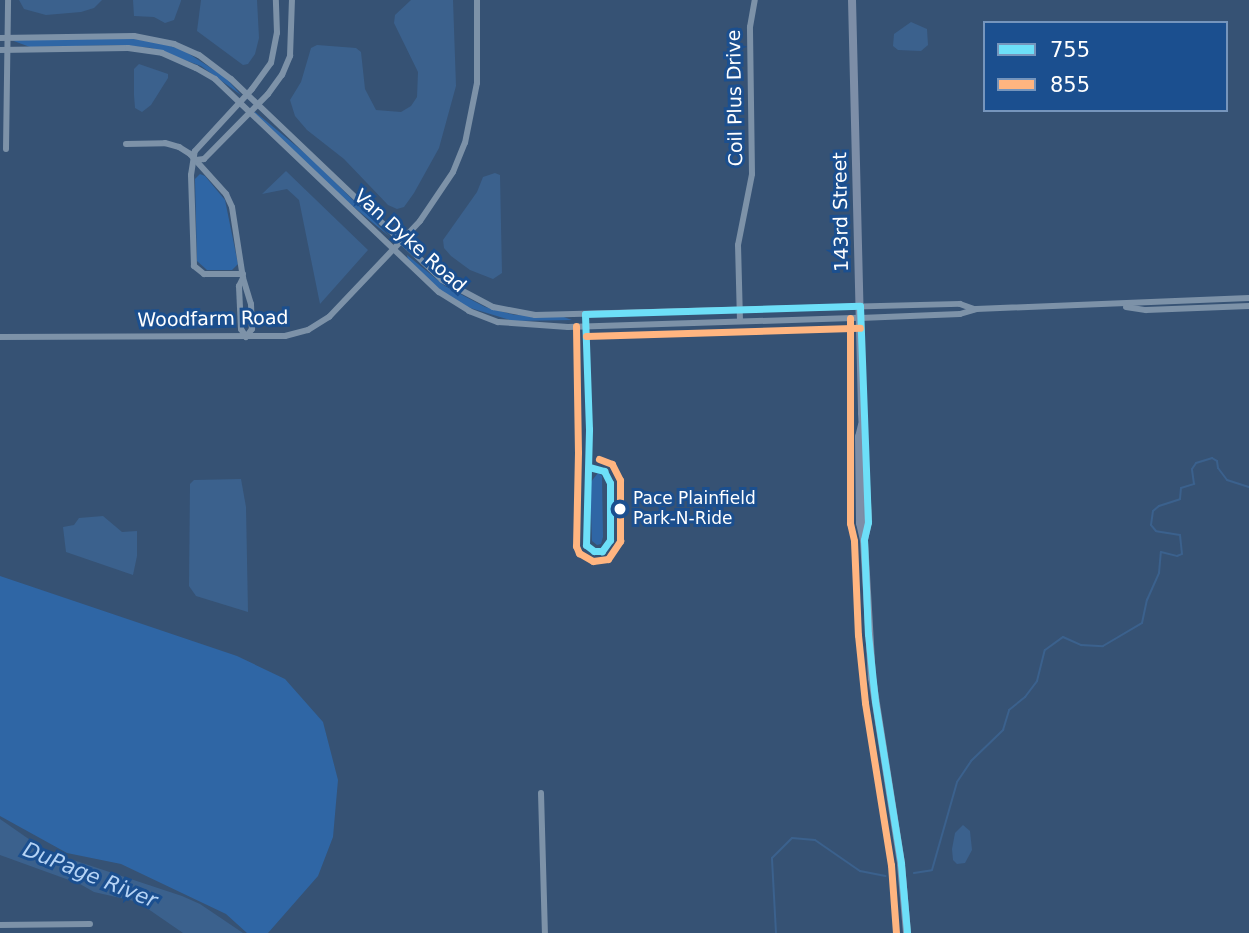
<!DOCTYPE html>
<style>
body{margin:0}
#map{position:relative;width:1249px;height:933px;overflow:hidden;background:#365274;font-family:"DejaVu Sans",sans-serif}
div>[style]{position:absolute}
.green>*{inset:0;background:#2f66a5}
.water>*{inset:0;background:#3b618d}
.stream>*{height:2px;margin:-1px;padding:0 1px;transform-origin:1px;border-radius:1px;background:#3b618d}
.minor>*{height:6px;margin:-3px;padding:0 3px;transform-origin:3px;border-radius:3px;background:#7d92a8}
.major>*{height:8px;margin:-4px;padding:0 4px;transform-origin:4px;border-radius:4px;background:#7d8ea7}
.bus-1>*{height:7px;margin:-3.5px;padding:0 3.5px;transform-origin:3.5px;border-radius:3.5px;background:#6ddff8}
.bus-2>*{height:7px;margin:-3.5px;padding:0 3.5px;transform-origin:3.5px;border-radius:3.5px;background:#ffb580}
.dots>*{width:19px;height:19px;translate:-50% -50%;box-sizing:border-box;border:4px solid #1b4f8f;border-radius:50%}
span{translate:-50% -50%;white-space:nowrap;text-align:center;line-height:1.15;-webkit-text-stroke:6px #1b4f8f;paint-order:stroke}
.bus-label{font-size:17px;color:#fff}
.left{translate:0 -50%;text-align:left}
.street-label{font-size:19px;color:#fff}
.water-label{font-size:21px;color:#b5d3f5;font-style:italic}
.legend{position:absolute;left:983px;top:21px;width:245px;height:91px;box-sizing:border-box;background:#1b4f8f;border:2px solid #7695bc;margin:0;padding:9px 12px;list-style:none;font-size:21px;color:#fff}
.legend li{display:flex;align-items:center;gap:14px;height:35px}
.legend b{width:35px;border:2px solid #7695bc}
</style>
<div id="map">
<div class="green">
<i style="clip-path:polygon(122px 37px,164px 44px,183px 50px,225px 77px,241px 95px,201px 66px,152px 48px,121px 45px,30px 47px,11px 40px)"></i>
<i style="clip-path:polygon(254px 111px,312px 159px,390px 237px,338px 194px,257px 118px)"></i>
<i style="clip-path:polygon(200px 174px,205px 176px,225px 200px,238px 264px,232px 270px,207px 270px,197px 261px,195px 179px)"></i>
<i style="clip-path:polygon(407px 255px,445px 286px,485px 307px,515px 315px,561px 316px,572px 320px,513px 321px,467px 307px,442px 292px,408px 260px)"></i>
<i style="clip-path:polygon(598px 473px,602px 476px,603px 537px,601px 544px,597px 545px,592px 541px,590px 483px)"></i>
<i style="clip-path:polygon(0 576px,237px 656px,285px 679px,323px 722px,338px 780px,333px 837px,318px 876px,268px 933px,247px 933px,226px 914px,121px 864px,67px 853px,0 816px)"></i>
</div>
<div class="water">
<i style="clip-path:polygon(19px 0,102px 0,94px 8px,81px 12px,46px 15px,24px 9px)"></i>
<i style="clip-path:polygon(133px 0,181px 0,181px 1px,174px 20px,165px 23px,154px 17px,134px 16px)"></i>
<i style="clip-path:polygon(201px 0,257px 0,259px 38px,255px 54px,248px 64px,243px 65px,197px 31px)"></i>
<i style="clip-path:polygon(411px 0,453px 0,456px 86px,439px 148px,414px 193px,404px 207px,397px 209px,388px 205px,344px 159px,307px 130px,295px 116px,290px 100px,301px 82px,311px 48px,317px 45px,356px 48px,361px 52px,365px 89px,376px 110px,401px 112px,411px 106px,417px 97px,418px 72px,394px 23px,395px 15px)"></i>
<i style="clip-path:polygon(911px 22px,927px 29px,928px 45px,921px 51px,898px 50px,893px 46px,894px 34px)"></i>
<i style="clip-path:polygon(139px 64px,168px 74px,168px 78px,151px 105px,142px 112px,135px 108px,134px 95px,134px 69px)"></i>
<i style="clip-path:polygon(286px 171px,368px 250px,320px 304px,299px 200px,287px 189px,262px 194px)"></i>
<i style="clip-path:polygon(495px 173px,500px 175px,502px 273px,493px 279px,470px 270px,451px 256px,444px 248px,443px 240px,477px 192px,483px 177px)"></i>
<i style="clip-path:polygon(241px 479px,246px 507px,248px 612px,196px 596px,189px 586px,190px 484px,194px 480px)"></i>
<i style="clip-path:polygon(103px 516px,122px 532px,137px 531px,137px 556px,133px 575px,66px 552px,63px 527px,74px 525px,79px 518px)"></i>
<i style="clip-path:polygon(0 819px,46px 851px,182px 896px,200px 904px,243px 933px,183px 933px,138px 902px,94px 892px,80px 884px,0 855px)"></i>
<i style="clip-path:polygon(963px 825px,970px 831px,972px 850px,965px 863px,957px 864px,953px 860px,952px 849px,955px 833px)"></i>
</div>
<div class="stream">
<i style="left:914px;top:873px;width:18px;rotate:-9deg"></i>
<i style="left:932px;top:870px;width:91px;rotate:-74.1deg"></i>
<i style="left:957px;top:782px;width:25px;rotate:-56deg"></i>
<i style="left:971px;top:761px;width:45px;rotate:-44.1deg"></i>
<i style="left:1003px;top:730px;width:21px;rotate:-73deg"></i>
<i style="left:1009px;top:710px;width:21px;rotate:-39deg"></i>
<i style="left:1025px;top:697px;width:20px;rotate:-53deg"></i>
<i style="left:1037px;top:681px;width:32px;rotate:-76deg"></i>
<i style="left:1045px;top:650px;width:22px;rotate:-36deg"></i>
<i style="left:1063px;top:637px;width:20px;rotate:24deg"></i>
<i style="left:1081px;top:645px;width:22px;rotate:3deg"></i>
<i style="left:1103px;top:646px;width:45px;rotate:-30.5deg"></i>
<i style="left:1142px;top:623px;width:24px;rotate:-78deg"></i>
<i style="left:1147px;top:600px;width:30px;rotate:-66deg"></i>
<i style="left:1159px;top:573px;width:21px;rotate:-85deg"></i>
<i style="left:1161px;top:552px;width:16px;rotate:14deg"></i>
<i style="left:1177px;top:556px;width:5px;rotate:-22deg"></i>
<i style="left:1182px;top:554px;width:19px;rotate:-96deg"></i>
<i style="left:1180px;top:535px;width:24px;rotate:-171deg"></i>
<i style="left:1156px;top:531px;width:8px;rotate:-130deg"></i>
<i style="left:1151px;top:525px;width:14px;rotate:-82deg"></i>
<i style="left:1153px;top:511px;width:8px;rotate:-40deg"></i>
<i style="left:1159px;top:506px;width:22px;rotate:-18deg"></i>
<i style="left:1180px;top:499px;width:11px;rotate:-85deg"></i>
<i style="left:1181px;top:488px;width:14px;rotate:-17deg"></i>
<i style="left:1194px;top:484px;width:15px;rotate:-98deg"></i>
<i style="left:1192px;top:469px;width:7px;rotate:-56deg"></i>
<i style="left:1196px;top:463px;width:17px;rotate:-17deg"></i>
<i style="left:1212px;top:458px;width:6px;rotate:31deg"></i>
<i style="left:1217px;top:461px;width:7px;rotate:82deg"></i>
<i style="left:1218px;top:468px;width:15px;rotate:53deg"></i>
<i style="left:1227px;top:480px;width:23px;rotate:18deg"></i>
<i style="left:776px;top:933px;width:75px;rotate:-93.1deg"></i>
<i style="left:772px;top:858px;width:28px;rotate:-45deg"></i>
<i style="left:792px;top:838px;width:23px;rotate:5deg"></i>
<i style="left:815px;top:840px;width:55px;rotate:34.6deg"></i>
<i style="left:860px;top:871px;width:26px;rotate:11deg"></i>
</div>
<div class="minor">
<i style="left:0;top:38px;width:134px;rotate:-0.9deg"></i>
<i style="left:134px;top:36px;width:41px;rotate:11.3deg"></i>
<i style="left:174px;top:44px;width:27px;rotate:24deg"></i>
<i style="left:199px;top:55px;width:40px;rotate:37deg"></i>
<i style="left:231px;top:79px;width:291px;rotate:43.6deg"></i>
<i style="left:442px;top:280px;width:58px;rotate:27.9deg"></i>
<i style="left:493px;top:307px;width:43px;rotate:10.8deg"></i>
<i style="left:535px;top:315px;width:425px;rotate:-1.5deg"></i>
<i style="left:960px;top:304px;width:15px;rotate:20deg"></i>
<i style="left:0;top:50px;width:128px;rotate:-0.9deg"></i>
<i style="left:128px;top:48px;width:34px;rotate:8deg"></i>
<i style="left:162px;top:53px;width:37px;rotate:24deg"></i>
<i style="left:196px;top:68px;width:22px;rotate:30deg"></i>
<i style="left:215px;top:79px;width:309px;rotate:43.6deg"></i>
<i style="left:439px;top:292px;width:36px;rotate:32deg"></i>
<i style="left:469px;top:311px;width:31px;rotate:21deg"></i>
<i style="left:498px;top:322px;width:70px;rotate:4.1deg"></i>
<i style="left:568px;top:327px;width:292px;rotate:-1.8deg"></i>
<i style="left:860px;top:318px;width:100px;rotate:-2.3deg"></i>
<i style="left:960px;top:314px;width:17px;rotate:-17deg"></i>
<i style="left:976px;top:309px;width:273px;rotate:-2.3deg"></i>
<i style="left:126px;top:144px;width:39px;rotate:-1deg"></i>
<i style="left:165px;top:143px;width:15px;rotate:16deg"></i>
<i style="left:179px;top:147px;width:13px;rotate:32deg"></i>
<i style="left:190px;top:154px;width:54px;rotate:48deg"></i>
<i style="left:226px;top:194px;width:14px;rotate:65deg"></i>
<i style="left:232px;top:207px;width:72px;rotate:81.2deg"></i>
<i style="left:243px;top:278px;width:27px;rotate:73deg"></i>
<i style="left:251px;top:304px;width:25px;rotate:88deg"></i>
<i style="left:252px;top:329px;width:10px;rotate:127deg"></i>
<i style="left:246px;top:337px;width:9px;rotate:-122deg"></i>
<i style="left:241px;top:329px;width:43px;rotate:-92.7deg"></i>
<i style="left:239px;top:286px;width:9px;rotate:-63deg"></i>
<i style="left:6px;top:149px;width:149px;rotate:-89.2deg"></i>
<i style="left:196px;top:160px;width:8px;rotate:-7deg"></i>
<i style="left:204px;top:159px;width:91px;rotate:-45.4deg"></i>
<i style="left:268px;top:94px;width:24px;rotate:-54deg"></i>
<i style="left:282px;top:75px;width:21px;rotate:-67deg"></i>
<i style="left:290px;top:56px;width:56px;rotate:-88deg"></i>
<i style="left:243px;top:274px;width:39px;rotate:180deg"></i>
<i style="left:204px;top:274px;width:13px;rotate:-141deg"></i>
<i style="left:194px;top:266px;width:91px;rotate:-91.9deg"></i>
<i style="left:191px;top:175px;width:24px;rotate:-81deg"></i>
<i style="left:195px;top:151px;width:84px;rotate:-47.4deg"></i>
<i style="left:252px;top:89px;width:32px;rotate:-54deg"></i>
<i style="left:271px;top:63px;width:31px;rotate:-79deg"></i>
<i style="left:277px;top:33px;width:33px;rotate:-92deg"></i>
<i style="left:1126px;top:307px;width:20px;rotate:9deg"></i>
<i style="left:1146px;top:310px;width:103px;rotate:-2.2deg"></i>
<i style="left:740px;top:321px;width:76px;rotate:-91.5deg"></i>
<i style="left:738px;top:245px;width:72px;rotate:-78.8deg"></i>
<i style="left:752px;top:174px;width:147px;rotate:-90.8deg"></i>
<i style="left:750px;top:27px;width:27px;rotate:-80deg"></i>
<i style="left:0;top:337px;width:285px;rotate:-0.2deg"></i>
<i style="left:285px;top:336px;width:24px;rotate:-15deg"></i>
<i style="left:308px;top:330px;width:25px;rotate:-32deg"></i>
<i style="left:329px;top:317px;width:132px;rotate:-46.5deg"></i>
<i style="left:420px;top:221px;width:59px;rotate:-56deg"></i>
<i style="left:453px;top:172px;width:31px;rotate:-68deg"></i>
<i style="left:465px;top:143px;width:61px;rotate:-78.7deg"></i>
<i style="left:477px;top:83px;width:83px;rotate:-90deg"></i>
<i style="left:541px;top:793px;width:140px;rotate:88.4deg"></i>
<i style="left:0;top:925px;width:90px;rotate:-0.6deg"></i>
</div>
<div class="major">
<i style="left:852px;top:0;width:413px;rotate:88.6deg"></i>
<i style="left:862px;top:413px;width:109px;rotate:86.8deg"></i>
<i style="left:868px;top:522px;width:18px;rotate:103deg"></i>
<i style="left:862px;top:425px;width:12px;rotate:104deg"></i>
<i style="left:859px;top:437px;width:86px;rotate:89.3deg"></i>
<i style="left:860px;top:523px;width:17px;rotate:77deg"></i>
<i style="left:864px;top:540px;width:138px;rotate:86.7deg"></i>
<i style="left:872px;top:678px;width:188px;rotate:81.1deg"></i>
<i style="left:901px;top:864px;width:69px;rotate:85deg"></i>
</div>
<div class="bus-1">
<i style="left:589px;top:467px;width:16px;rotate:15deg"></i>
<i style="left:604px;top:471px;width:13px;rotate:63deg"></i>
<i style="left:610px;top:483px;width:57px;rotate:90deg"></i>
<i style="left:610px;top:540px;width:14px;rotate:126deg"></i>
<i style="left:602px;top:551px;width:8px;rotate:180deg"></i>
<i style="left:594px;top:551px;width:10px;rotate:-143deg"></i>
<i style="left:586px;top:545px;width:116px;rotate:-88.5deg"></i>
<i style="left:589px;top:429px;width:115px;rotate:-92deg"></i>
<i style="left:585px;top:314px;width:275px;rotate:-1.7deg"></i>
<i style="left:860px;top:306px;width:216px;rotate:87.9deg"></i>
<i style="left:868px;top:522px;width:18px;rotate:103deg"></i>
<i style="left:864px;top:540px;width:94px;rotate:87.6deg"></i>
<i style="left:868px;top:634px;width:67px;rotate:84deg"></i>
<i style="left:875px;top:701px;width:165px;rotate:80.9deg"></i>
<i style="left:901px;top:864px;width:69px;rotate:85deg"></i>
</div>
<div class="bus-2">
<i style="left:850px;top:318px;width:205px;rotate:90deg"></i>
<i style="left:850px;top:523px;width:18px;rotate:77deg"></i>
<i style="left:854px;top:541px;width:94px;rotate:87.6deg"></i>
<i style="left:858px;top:635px;width:68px;rotate:84.1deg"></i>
<i style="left:865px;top:703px;width:164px;rotate:80.9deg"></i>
<i style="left:891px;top:865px;width:68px;rotate:85.8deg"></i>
<i style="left:576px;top:326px;width:126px;rotate:89.1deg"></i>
<i style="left:578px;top:452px;width:94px;rotate:91.2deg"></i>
<i style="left:576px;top:546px;width:8px;rotate:67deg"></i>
<i style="left:579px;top:553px;width:16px;rotate:30deg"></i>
<i style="left:593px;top:561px;width:15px;rotate:-8deg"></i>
<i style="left:608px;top:559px;width:22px;rotate:-56deg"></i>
<i style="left:620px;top:541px;width:61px;rotate:-90deg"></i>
<i style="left:620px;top:480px;width:18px;rotate:-117deg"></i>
<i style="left:612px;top:464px;width:14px;rotate:-159deg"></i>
<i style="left:586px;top:336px;width:274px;rotate:-1.7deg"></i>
</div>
<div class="dots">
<i style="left:620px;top:509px;background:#fff"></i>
</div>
<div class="bus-label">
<span class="left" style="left:633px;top:509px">Pace Plainfield<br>Park-N-Ride</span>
</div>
<div class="street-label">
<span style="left:735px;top:98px;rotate:-91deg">Coil Plus Drive</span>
<span style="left:841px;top:212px;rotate:-91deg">143rd Street</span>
<span style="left:410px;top:241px;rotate:42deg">Van Dyke Road</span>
<span style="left:213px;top:319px;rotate:-1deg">Woodfarm Road</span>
</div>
<div class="water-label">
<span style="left:90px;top:875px;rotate:22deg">DuPage River</span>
</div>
<ul class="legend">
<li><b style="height:9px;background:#6ddff8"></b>755</li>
<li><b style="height:9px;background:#ffb580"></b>855</li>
</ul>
</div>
